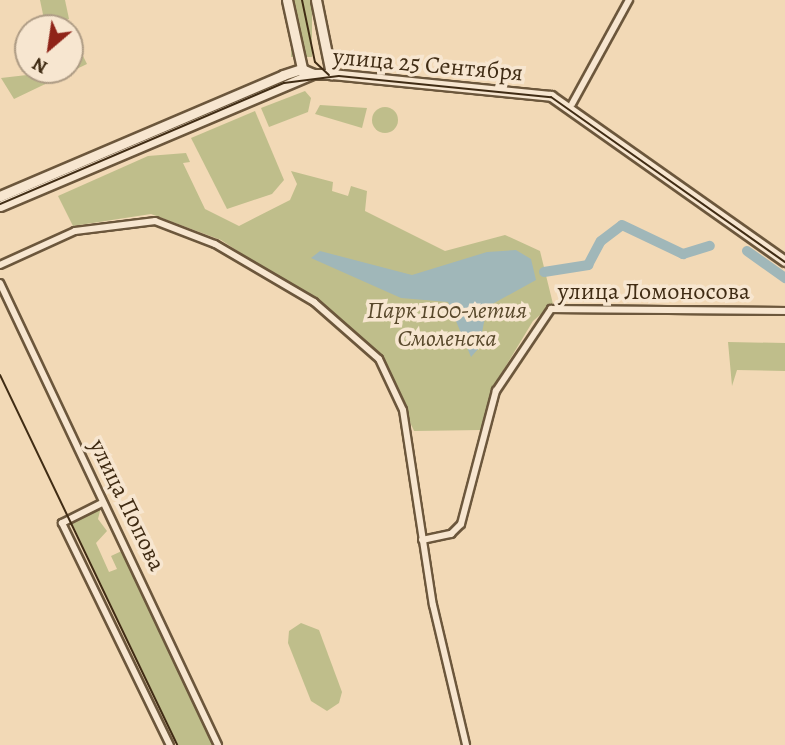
<!DOCTYPE html>
<meta charset="utf-8">
<style>
body{margin:0}
#map{position:relative;width:785px;height:745px;overflow:hidden;background:#f2d9b6;font-family:Alegreya,serif}
div>[style]{position:absolute}
.green>*{inset:0;background:#bfbe8b;transform-origin:0 0}
.round{border-radius:50%}
.water>*{inset:0;background:#a0b7b9}
.river>*{height:10px;margin:-5px;padding:0 5px;transform-origin:5px;border-radius:5px;background:#a0b7b9}
.roads{filter:drop-shadow(2px 0 #6c573c) drop-shadow(-2px 0 #6c573c) drop-shadow(0 2px #6c573c) drop-shadow(0 -2px #6c573c)}
.minor>*{height:6px;margin:-3px;padding:0 3px;transform-origin:3px;border-radius:3px;background:#f7e6d0}
.secondary>*{height:9px;margin:-4.5px;padding:0 4.5px;transform-origin:4.5px;border-radius:4.5px;background:#f7e6d0}
.tram>*{height:2px;margin:-1px;padding:0 1px;transform-origin:1px;border-radius:1px;background:#402c14}
span{translate:-50% -50%;white-space:nowrap;text-align:center;line-height:1.15;-webkit-text-stroke:7px #f7e6d0;paint-order:stroke}
.street-label{font-size:24px;color:#402c14}
.park-label{font-size:24px;color:#59492c;font-style:italic}
.north{position:absolute;left:14px;top:14px;width:70px;height:70px;box-sizing:border-box;background:#f7e6d0;border:2px solid #ae9c85;border-radius:50%;rotate:209deg;font-size:19px;font-weight:700;line-height:28px;text-align:center;color:#402c14}
.north::after{content:'';display:block;margin:auto;width:24px;height:32px;background:#8f2418;clip-path:polygon(50% 0,100% 100%,50% 72%,0 100%)}
</style>
<div id="map">
<div class="green">
<i style="clip-path:polygon(40px 0,65px 0,69px 19px,45px 24px)"></i>
<i style="left:291px;top:0;width:21px;height:57px"></i>
<i style="clip-path:polygon(83px 56px,87px 64px,14px 99px,1px 78px,70px 70px,70px 60px)"></i>
<i style="clip-path:polygon(305px 91px,311px 98px,308px 112px,269px 127px,261px 108px)"></i>
<i style="clip-path:polygon(320px 105px,367px 108px,362px 128px,315px 114px)"></i>
<i class="round" style="left:372px;top:107px;width:26px;height:26px"></i>
<i style="clip-path:polygon(255px 111px,284px 180px,272px 194px,227px 209px,191px 138px)"></i>
<i style="clip-path:polygon(186px 153px,190px 162px,183px 163px,205px 209px,239px 226px,290px 200px,297px 184px,291px 171px,333px 182px,332px 191px,348px 196px,351px 186px,367px 191px,365px 211px,445px 251px,505px 235px,540px 251px,553px 304px,533px 321px,498px 379px,481px 430px,414px 431px,379px 353px,341px 319px,221px 240px,151px 214px,73px 226px,58px 196px,148px 156px)"></i>
<i style="clip-path:polygon(728px 342px,785px 343px,785px 371px,737px 370px,732px 386px)"></i>
<i style="clip-path:polygon(102px 503px,98px 519px,107px 531px,96px 543px,109px 572px,117px 569px,111px 556px,126px 549px,217px 745px,178px 745px,70px 519px)"></i>
<i style="clip-path:polygon(301px 623px,319px 630px,342px 692px,339px 703px,327px 711px,311px 701px,288px 643px,289px 631px)"></i>
</div>
<div class="water">
<i style="clip-path:polygon(516px 250px,531px 259px,536px 280px,487px 307px,479px 348px,471px 357px,448px 302px,401px 298px,311px 258px,320px 251px,412px 275px,487px 252px)"></i>
</div>
<div class="river">
<i style="left:747px;top:251px;width:47px;rotate:35.4deg"></i>
<i style="left:544px;top:272px;width:45px;rotate:-9deg"></i>
<i style="left:588px;top:265px;width:27px;rotate:-62deg"></i>
<i style="left:601px;top:241px;width:26px;rotate:-37deg"></i>
<i style="left:622px;top:225px;width:68px;rotate:25.4deg"></i>
<i style="left:683px;top:254px;width:28px;rotate:-17deg"></i>
</div>
<div class="roads">
<div class="minor">
<i style="left:572px;top:104px;width:119px;rotate:-61.3deg"></i>
<i style="left:0;top:265px;width:82px;rotate:-24.4deg"></i>
<i style="left:75px;top:231px;width:81px;rotate:-7.1deg"></i>
<i style="left:155px;top:221px;width:64px;rotate:21deg"></i>
<i style="left:215px;top:244px;width:115px;rotate:30.4deg"></i>
<i style="left:314px;top:302px;width:86px;rotate:41.2deg"></i>
<i style="left:379px;top:359px;width:56px;rotate:64.8deg"></i>
<i style="left:403px;top:410px;width:197px;rotate:81.3deg"></i>
<i style="left:433px;top:605px;width:144px;rotate:76.7deg"></i>
<i style="left:0;top:283px;width:511px;rotate:64.74deg"></i>
<i style="left:102px;top:503px;width:45px;rotate:153.4deg"></i>
<i style="left:62px;top:523px;width:247px;rotate:64.1deg"></i>
<i style="left:422px;top:540px;width:30px;rotate:-12deg"></i>
<i style="left:451px;top:534px;width:14px;rotate:-45deg"></i>
<i style="left:461px;top:524px;width:138px;rotate:-75.3deg"></i>
<i style="left:496px;top:391px;width:99px;rotate:-56.1deg"></i>
<i style="left:551px;top:309px;width:234px;rotate:0.5deg"></i>
</div>
<div class="secondary">
<i style="left:287px;top:0;width:75px;rotate:77.6deg"></i>
<i style="left:316px;top:0;width:76px;rotate:78.5deg"></i>
<i style="left:0;top:196px;width:308px;rotate:-23.1deg"></i>
<i style="left:283px;top:75px;width:20px;rotate:-18deg"></i>
<i style="left:302px;top:69px;width:12px;rotate:24deg"></i>
<i style="left:0;top:206px;width:340px;rotate:-22.9deg"></i>
<i style="left:313px;top:74px;width:18px"></i>
<i style="left:331px;top:74px;width:221px;rotate:5.7deg"></i>
<i style="left:551px;top:96px;width:286px;rotate:35.2deg"></i>
</div>
</div>
<div class="tram">
<i style="left:302px;top:0;width:63px;rotate:78.2deg"></i>
<i style="left:315px;top:62px;width:19px;rotate:43deg"></i>
<i style="left:0;top:204px;width:309px;rotate:-23.1deg"></i>
<i style="left:284px;top:83px;width:55px;rotate:-7.3deg"></i>
<i style="left:339px;top:76px;width:213px;rotate:5.7deg"></i>
<i style="left:551px;top:97px;width:286px;rotate:35.2deg"></i>
<i style="left:0;top:375px;width:410px;rotate:64.4deg"></i>
</div>
<div class="street-label">
<span style="left:428px;top:65px;rotate:5deg">улица 25 Сентября</span>
<span style="left:654px;top:292px">улица Ломоносова</span>
<span style="left:127px;top:505px;rotate:64deg">улица Попова</span>
</div>
<div class="park-label">
<span style="left:447px;top:325px">Парк 1100-летия<br>Смоленска</span>
</div>
<div class="north">N</div>
</div>
